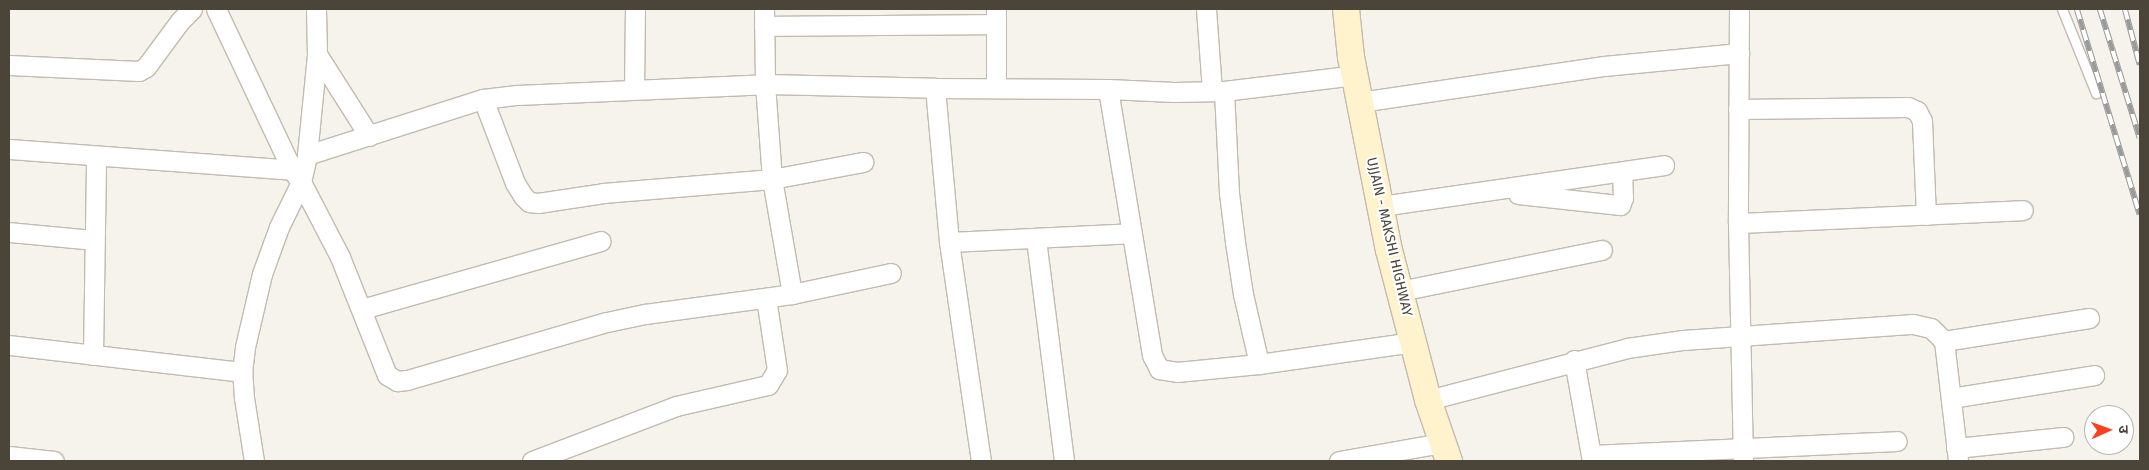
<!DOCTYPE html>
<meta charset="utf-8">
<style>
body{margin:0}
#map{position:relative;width:2149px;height:470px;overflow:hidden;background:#f6f3ec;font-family:"Fira Sans","Noto Sans Devanagari",sans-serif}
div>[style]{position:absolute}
.roads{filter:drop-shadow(1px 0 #c2bbae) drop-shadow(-1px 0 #c2bbae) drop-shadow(0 1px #c2bbae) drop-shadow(0 -1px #c2bbae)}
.service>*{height:9px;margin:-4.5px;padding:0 4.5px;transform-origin:4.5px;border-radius:4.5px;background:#fff}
.minor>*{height:19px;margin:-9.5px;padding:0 9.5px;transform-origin:9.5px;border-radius:9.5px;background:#fff}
.secondary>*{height:26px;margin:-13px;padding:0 13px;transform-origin:13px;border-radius:13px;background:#fff3cd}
.rail>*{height:5.5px;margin-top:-2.75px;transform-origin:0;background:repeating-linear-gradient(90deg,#fff 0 11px,#9a9a9a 0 22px);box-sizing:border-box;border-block:1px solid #9a9a9a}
span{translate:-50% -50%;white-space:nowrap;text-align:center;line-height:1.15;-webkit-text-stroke:4px #fff;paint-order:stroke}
.street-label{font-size:14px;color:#4b4439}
.frame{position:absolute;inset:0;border:10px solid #4b4439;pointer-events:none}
.north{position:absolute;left:2084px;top:405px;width:50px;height:50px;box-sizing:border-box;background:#fff;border:1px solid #b7b4b0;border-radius:50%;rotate:88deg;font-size:14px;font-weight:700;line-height:20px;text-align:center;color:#4b4439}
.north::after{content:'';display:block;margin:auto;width:18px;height:22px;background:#fc3f1d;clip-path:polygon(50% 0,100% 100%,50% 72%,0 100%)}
</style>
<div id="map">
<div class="roads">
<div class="service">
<i style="left:2062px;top:9px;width:91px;rotate:68deg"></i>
</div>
<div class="minor">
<i style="left:216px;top:9px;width:178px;rotate:64.7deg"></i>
<i style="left:292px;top:170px;width:15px;rotate:53deg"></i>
<i style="left:301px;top:182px;width:85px;rotate:62.5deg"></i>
<i style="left:340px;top:257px;width:127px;rotate:68.3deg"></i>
<i style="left:387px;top:375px;width:12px;rotate:31deg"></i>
<i style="left:397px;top:381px;width:10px;rotate:-6deg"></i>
<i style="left:407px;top:380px;width:208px;rotate:-16.2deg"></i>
<i style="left:607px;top:322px;width:39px;rotate:-12deg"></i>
<i style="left:645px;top:314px;width:148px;rotate:-7.7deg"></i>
<i style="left:792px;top:294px;width:101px;rotate:-12deg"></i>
<i style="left:764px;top:9px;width:75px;rotate:89.2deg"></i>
<i style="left:765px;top:84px;width:95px;rotate:85.8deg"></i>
<i style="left:772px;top:179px;width:117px;rotate:80.1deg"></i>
<i style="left:1206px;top:9px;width:82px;rotate:85.8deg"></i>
<i style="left:1739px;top:9px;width:214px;rotate:90.3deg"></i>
<i style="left:1738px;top:223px;width:238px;rotate:88.8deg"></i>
<i style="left:764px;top:26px;width:232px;rotate:-0.5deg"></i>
<i style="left:317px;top:54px;width:97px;rotate:57.6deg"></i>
<i style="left:9px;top:65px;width:130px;rotate:2.6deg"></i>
<i style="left:139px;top:71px;width:8px;rotate:-30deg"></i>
<i style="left:146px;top:67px;width:57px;rotate:-53.5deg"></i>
<i style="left:180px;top:21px;width:17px;rotate:-45deg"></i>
<i style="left:935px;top:88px;width:155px;rotate:84.8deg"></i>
<i style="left:949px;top:242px;width:221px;rotate:81.7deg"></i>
<i style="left:996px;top:88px;width:79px;rotate:-90deg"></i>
<i style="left:634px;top:89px;width:80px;rotate:-89.3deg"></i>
<i style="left:1108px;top:89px;width:270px;rotate:80.6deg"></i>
<i style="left:1152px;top:355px;width:16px;rotate:63deg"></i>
<i style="left:1159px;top:369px;width:18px;rotate:9deg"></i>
<i style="left:1177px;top:372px;width:82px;rotate:-5.6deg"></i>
<i style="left:1259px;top:364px;width:156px;rotate:-8.1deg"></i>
<i style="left:1224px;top:91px;width:102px;rotate:87.2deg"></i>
<i style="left:1229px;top:193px;width:49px;rotate:83deg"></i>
<i style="left:1235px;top:242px;width:53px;rotate:81.3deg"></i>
<i style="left:1243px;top:294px;width:72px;rotate:77.1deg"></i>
<i style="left:483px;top:99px;width:90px;rotate:69.1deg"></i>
<i style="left:515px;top:183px;width:15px;rotate:58deg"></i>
<i style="left:523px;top:196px;width:8px;rotate:45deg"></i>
<i style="left:529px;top:202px;width:9px;rotate:6deg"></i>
<i style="left:538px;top:203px;width:66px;rotate:-8.7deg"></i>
<i style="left:603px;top:193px;width:170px;rotate:-4.7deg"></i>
<i style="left:772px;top:179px;width:93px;rotate:-10.6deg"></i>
<i style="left:1360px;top:102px;width:247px;rotate:-8.4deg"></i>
<i style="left:1604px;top:66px;width:136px;rotate:-5.5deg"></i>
<i style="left:1738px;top:109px;width:170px;rotate:-0.7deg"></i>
<i style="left:1908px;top:107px;width:10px;rotate:24deg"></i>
<i style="left:1917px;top:111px;width:11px;rotate:63deg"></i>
<i style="left:1922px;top:121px;width:94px;rotate:87.6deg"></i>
<i style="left:9px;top:149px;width:284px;rotate:4.2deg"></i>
<i style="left:307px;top:155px;width:185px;rotate:-17.7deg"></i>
<i style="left:483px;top:99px;width:34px;rotate:-7deg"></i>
<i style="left:517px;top:95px;width:248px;rotate:-2.5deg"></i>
<i style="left:765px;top:84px;width:170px;rotate:1.3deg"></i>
<i style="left:935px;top:88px;width:173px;rotate:0.3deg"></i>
<i style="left:1108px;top:89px;width:66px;rotate:2.6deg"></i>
<i style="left:1174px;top:92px;width:50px;rotate:-1.1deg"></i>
<i style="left:1224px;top:91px;width:134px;rotate:-6.9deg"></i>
<i style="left:1518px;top:194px;width:103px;rotate:6.2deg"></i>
<i style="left:1620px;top:205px;width:8px;rotate:-67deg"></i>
<i style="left:1623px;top:198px;width:26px;rotate:-92deg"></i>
<i style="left:1381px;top:206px;width:286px;rotate:-8.2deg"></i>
<i style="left:1738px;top:223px;width:285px;rotate:-2.6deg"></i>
<i style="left:9px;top:232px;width:85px;rotate:5.4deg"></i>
<i style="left:1036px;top:239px;width:224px;rotate:82.8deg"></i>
<i style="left:949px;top:242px;width:182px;rotate:-2.8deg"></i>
<i style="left:1400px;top:291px;width:206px;rotate:-11.5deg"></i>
<i style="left:362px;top:309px;width:248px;rotate:-15.9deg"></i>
<i style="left:1944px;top:341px;width:147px;rotate:-9deg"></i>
<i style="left:9px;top:345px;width:235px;rotate:6.6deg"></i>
<i style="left:93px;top:355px;width:199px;rotate:-89.1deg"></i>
<i style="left:1574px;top:360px;width:103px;rotate:79.9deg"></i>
<i style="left:1951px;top:398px;width:145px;rotate:-9.1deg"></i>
<i style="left:1428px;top:400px;width:206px;rotate:-14.6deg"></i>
<i style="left:1627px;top:348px;width:57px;rotate:-8.1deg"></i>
<i style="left:1683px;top:340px;width:231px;rotate:-4deg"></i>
<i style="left:1913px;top:324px;width:18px;rotate:13deg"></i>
<i style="left:1931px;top:328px;width:18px;rotate:45deg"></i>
<i style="left:1944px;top:341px;width:121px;rotate:83.3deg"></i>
<i style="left:1956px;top:448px;width:108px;rotate:-5.9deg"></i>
<i style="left:1591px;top:455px;width:306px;rotate:-2.6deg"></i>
<i style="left:9px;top:456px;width:45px;rotate:6.3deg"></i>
<i style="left:254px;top:461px;width:64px;rotate:-99deg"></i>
<i style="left:244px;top:398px;width:26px;rotate:-94deg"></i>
<i style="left:242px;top:372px;width:25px;rotate:-83deg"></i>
<i style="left:245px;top:347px;width:75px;rotate:-76.9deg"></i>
<i style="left:262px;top:274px;width:50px;rotate:-70.1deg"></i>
<i style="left:279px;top:227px;width:50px;rotate:-63.9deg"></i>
<i style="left:301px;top:182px;width:28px;rotate:-77deg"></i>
<i style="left:307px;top:155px;width:101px;rotate:-84.3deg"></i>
<i style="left:317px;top:54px;width:45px;rotate:-91.3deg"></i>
<i style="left:532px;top:461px;width:154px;rotate:-20.9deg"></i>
<i style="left:676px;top:406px;width:94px;rotate:-12.9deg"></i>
<i style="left:768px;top:385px;width:17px;rotate:-59deg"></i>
<i style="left:777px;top:370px;width:73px;rotate:-98.7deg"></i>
<i style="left:1339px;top:461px;width:105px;rotate:-9.9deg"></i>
</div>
<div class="secondary">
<i style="left:1346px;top:9px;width:48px;rotate:84.1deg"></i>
<i style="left:1351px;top:57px;width:197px;rotate:78.9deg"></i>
<i style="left:1389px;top:250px;width:155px;rotate:75.4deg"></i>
<i style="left:1428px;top:400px;width:65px;rotate:71deg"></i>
</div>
</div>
<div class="rail">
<i style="left:2077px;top:9px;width:215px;rotate:73deg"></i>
<i style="left:2100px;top:9px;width:135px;rotate:72.8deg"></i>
<i style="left:2125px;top:9px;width:58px;rotate:75deg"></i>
</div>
<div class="street-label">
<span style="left:1389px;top:237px;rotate:77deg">UJJAIN - MAKSHI HIGHWAY</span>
</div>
<div class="frame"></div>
<div class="north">उ</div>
</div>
